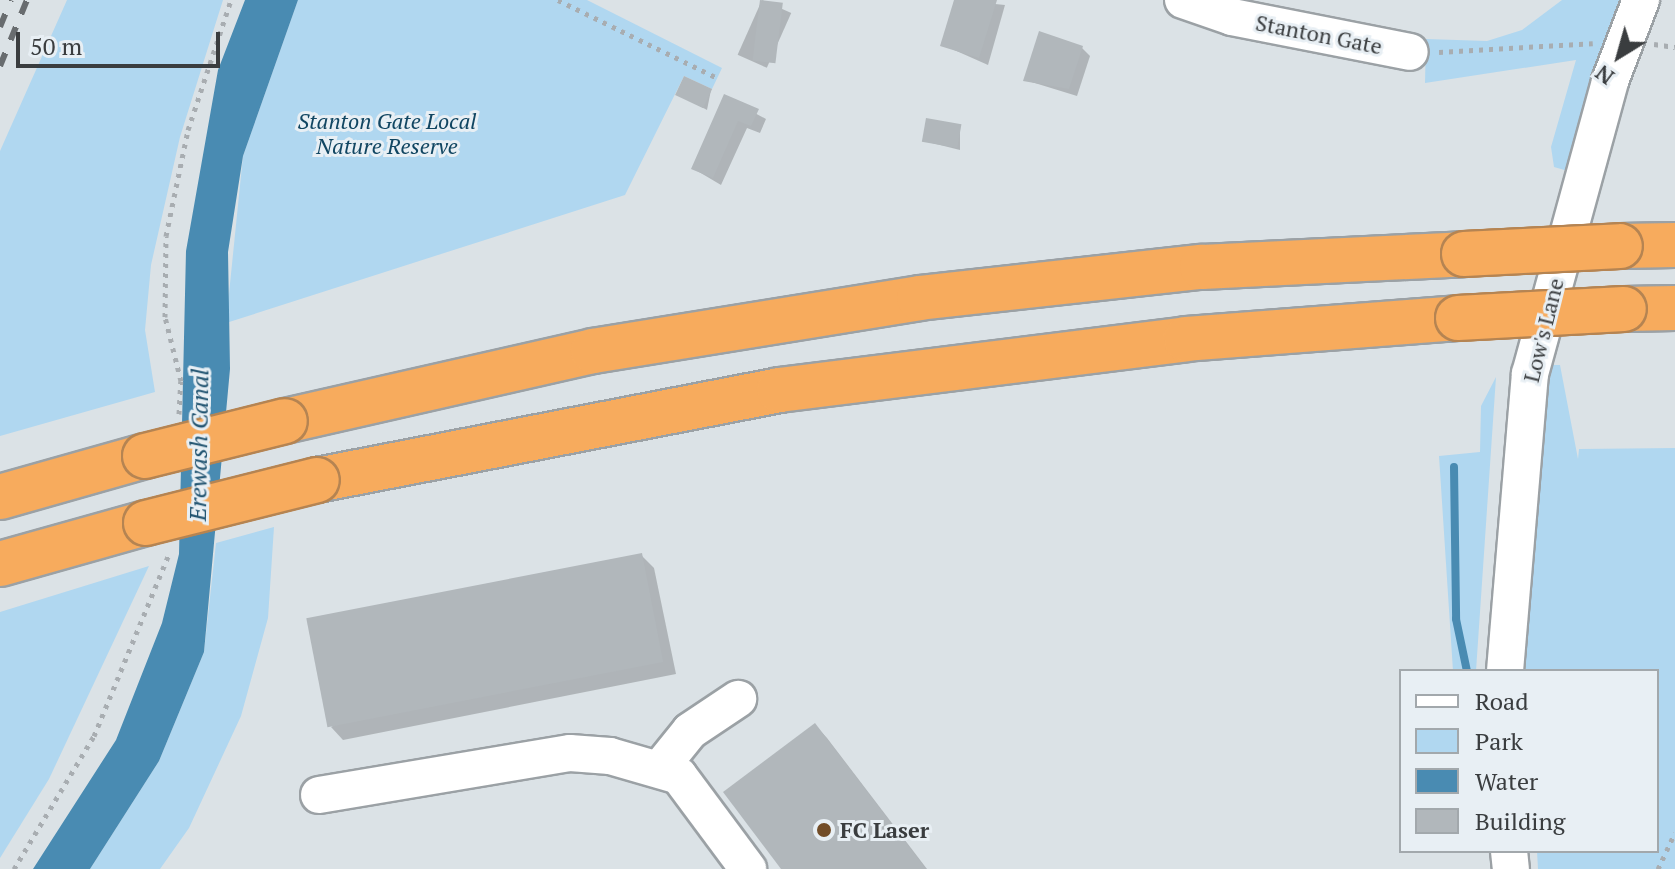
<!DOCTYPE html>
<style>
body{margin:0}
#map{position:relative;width:1675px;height:869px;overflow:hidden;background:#dbe2e6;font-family:"PT Serif",serif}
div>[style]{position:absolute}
.green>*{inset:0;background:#b0d7f0}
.water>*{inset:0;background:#498bb2}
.shadow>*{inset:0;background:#0003;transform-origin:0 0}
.stream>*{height:8px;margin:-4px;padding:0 4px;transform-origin:4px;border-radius:4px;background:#498bb2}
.building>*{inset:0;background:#b1b7bb;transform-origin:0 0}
.path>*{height:5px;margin-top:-2.5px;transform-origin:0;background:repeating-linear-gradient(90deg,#a8adb1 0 4px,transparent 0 10px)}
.roads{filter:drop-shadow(2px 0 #9ba1a5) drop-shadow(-2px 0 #9ba1a5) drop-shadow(0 2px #9ba1a5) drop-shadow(0 -2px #9ba1a5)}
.minor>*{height:36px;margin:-18px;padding:0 18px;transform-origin:18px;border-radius:18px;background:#fff}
.highway>*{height:44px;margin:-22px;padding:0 22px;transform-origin:22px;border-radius:22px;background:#f7ab5d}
.rail>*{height:6px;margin-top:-3px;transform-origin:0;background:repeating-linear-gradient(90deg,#686c6f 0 14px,transparent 0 28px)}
.bridges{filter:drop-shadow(2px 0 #b58452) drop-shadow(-2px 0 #b58452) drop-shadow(0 2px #b58452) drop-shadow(0 -2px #b58452)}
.highway-bridge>*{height:44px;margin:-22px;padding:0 22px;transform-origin:22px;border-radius:22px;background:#f7ab5d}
.dots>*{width:22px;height:22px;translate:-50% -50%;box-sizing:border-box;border:4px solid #e8eff4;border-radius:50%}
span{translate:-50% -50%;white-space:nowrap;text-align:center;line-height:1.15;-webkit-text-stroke:6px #e8eff4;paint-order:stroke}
.street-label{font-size:22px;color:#3a3d3f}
.park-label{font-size:22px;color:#114662;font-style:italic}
.poi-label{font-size:22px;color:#3a3d3f;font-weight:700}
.left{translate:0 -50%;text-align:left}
.water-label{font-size:24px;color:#205370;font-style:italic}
.legend{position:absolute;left:1399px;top:669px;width:260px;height:184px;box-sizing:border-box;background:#e8eff4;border:2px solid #a2a8ac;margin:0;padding:10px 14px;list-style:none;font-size:24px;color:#3a3d3f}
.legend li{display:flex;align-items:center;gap:16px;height:40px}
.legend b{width:40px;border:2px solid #a2a8ac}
.north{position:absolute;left:1579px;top:16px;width:80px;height:80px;-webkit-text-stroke:6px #e8eff4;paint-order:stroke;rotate:217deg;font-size:22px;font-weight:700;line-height:32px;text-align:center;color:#3a3d3f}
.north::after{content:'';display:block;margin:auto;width:28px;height:36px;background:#3a3d3f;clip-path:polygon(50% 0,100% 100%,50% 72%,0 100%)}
.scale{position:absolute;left:16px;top:32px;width:204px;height:36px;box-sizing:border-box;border:4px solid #3a3d3f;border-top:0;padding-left:10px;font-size:24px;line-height:28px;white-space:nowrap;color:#3a3d3f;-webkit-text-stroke:6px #e8eff4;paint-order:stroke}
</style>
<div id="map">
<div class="green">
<i style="clip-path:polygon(67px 0,223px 0,180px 137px,151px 265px,145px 330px,155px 392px,0 436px,0 151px)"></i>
<i style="clip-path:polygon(298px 0,587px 0,722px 68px,712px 89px,684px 76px,625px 195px,226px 323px,243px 156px)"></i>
<i style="clip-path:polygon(1562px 0,1623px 0,1568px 171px,1554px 167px,1551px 147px,1576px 60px,1425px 83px,1426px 39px,1487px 41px,1522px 30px)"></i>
<i style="clip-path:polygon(1547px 365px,1560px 365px,1578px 459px,1579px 449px,1675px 448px,1675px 869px,1538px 869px,1537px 851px,1657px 851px,1657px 671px,1523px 671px)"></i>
<i style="clip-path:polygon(1496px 377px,1476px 671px,1453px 671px,1439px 456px,1480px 452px,1481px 406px)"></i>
<i style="clip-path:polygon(274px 527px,268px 618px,241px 716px,189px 828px,160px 869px,90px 869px,159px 761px,204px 652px,216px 543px)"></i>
<i style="clip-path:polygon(149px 566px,49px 779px,0 858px,0 612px)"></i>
</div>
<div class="water">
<i style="clip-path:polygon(245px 0,298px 0,243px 156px,228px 252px,230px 369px,204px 652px,159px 761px,90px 869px,33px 869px,116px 740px,162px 623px,179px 554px,186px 251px,218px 70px)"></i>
</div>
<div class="shadow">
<i style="left:762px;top:0;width:32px;height:60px;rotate:24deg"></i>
<i style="clip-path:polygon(956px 0,1005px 5px,988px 65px,943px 45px)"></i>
<i style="clip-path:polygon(1082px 48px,1090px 56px,1077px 96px,1025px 80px)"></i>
<i style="clip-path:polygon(711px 90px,707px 110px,678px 94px)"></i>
<i style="clip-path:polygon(725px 97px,766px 119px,760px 133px,747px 128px,721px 185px,694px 169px)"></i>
<i style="clip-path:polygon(960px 125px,960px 150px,924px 141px)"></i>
<i style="clip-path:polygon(642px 556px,654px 568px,676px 674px,343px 740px,331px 727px)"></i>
<i style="clip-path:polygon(815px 725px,827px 738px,927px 869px,784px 869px)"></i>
</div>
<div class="stream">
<i style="left:1454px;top:467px;width:152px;rotate:89.2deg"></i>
<i style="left:1456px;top:619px;width:53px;rotate:78.1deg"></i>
</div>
<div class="building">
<i style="left:760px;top:0;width:23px;height:61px;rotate:7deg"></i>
<i style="clip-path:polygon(954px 0,997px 0,979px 58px,940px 46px)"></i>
<i style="clip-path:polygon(1039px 31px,1083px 46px,1069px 89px,1023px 81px)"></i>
<i style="left:684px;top:76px;width:31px;height:21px;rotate:25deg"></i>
<i style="clip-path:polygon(724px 94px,759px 109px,751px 126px,738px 121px,713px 178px,691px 169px)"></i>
<i style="left:926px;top:118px;width:36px;height:24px;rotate:10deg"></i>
<i style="left:642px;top:553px;width:111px;height:342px;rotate:79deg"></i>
<i style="clip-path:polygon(815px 723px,926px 869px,781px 869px,723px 792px)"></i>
</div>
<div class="path">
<i style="left:558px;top:0;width:177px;rotate:26.1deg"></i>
<i style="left:1654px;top:44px;width:21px;rotate:8deg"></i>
<i style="left:1439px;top:52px;width:154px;rotate:-3.3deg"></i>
<i style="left:179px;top:414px;width:33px;rotate:-87deg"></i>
<i style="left:181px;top:381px;width:66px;rotate:-104deg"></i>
<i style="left:165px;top:317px;width:81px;rotate:-89.3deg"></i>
<i style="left:166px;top:236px;width:108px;rotate:-78.3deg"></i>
<i style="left:188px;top:130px;width:137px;rotate:-71.7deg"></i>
<i style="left:14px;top:869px;width:155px;rotate:-59deg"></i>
<i style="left:94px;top:736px;width:199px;rotate:-67.6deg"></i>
<i style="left:1658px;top:869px;width:40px;rotate:-65deg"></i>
</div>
<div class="roads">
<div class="minor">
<i style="left:1183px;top:0;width:52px;rotate:19.1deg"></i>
<i style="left:1232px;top:17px;width:181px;rotate:11.1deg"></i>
<i style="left:1505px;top:671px;width:298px;rotate:-85.2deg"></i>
<i style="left:1530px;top:374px;width:304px;rotate:-74.7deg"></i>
<i style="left:1610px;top:81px;width:87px;rotate:-69.1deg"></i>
<i style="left:661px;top:767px;width:46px;rotate:-51.1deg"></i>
<i style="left:690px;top:731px;width:58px;rotate:-33.7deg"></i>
<i style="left:319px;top:795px;width:254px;rotate:-9.5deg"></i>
<i style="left:570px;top:753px;width:40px;rotate:4.3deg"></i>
<i style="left:610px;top:756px;width:72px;rotate:16.2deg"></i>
<i style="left:679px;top:776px;width:116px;rotate:53.4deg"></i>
<i style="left:1509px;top:851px;width:18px;rotate:84deg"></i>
</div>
<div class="highway">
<i style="left:1620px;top:246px;width:55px;rotate:-1deg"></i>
<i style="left:1624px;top:309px;width:51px;rotate:-1.1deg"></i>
<i style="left:285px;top:421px;width:316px;rotate:-12.8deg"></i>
<i style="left:593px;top:351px;width:330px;rotate:-9.2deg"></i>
<i style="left:919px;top:298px;width:285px;rotate:-6.3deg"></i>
<i style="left:1202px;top:267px;width:262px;rotate:-2.8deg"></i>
<i style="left:317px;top:480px;width:471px;rotate:-11deg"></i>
<i style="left:779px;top:390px;width:410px;rotate:-7.1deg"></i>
<i style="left:1186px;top:339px;width:273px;rotate:-4.4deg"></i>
<i style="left:0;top:497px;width:151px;rotate:-15.8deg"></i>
<i style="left:0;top:564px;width:152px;rotate:-15.7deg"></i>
</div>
</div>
<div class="rail">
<i style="left:0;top:27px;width:29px;rotate:-68deg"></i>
<i style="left:0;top:66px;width:71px;rotate:-67.8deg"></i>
</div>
<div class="bridges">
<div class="highway-bridge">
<i style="left:1464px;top:254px;width:156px;rotate:-2.9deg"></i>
<i style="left:1458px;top:318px;width:166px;rotate:-3.1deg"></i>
<i style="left:145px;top:456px;width:144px;rotate:-14deg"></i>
<i style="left:146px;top:523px;width:176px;rotate:-14.1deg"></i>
</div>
</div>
<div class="dots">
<i style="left:824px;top:830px;background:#724d28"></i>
</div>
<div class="street-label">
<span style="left:1319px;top:34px;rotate:11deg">Stanton Gate</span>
<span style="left:1543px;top:330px;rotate:-76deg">Low's Lane</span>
</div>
<div class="park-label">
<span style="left:387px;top:133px">Stanton Gate Local<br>Nature Reserve</span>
</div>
<div class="poi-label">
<span class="left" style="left:840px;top:830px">FC Laser</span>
</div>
<div class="water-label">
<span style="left:199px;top:445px;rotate:-89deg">Erewash Canal</span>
</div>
<ul class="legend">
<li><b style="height:10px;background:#fff"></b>Road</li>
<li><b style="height:22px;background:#b0d7f0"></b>Park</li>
<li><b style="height:22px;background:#498bb2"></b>Water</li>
<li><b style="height:22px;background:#b1b7bb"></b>Building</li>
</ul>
<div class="north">N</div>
<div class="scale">50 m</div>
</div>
